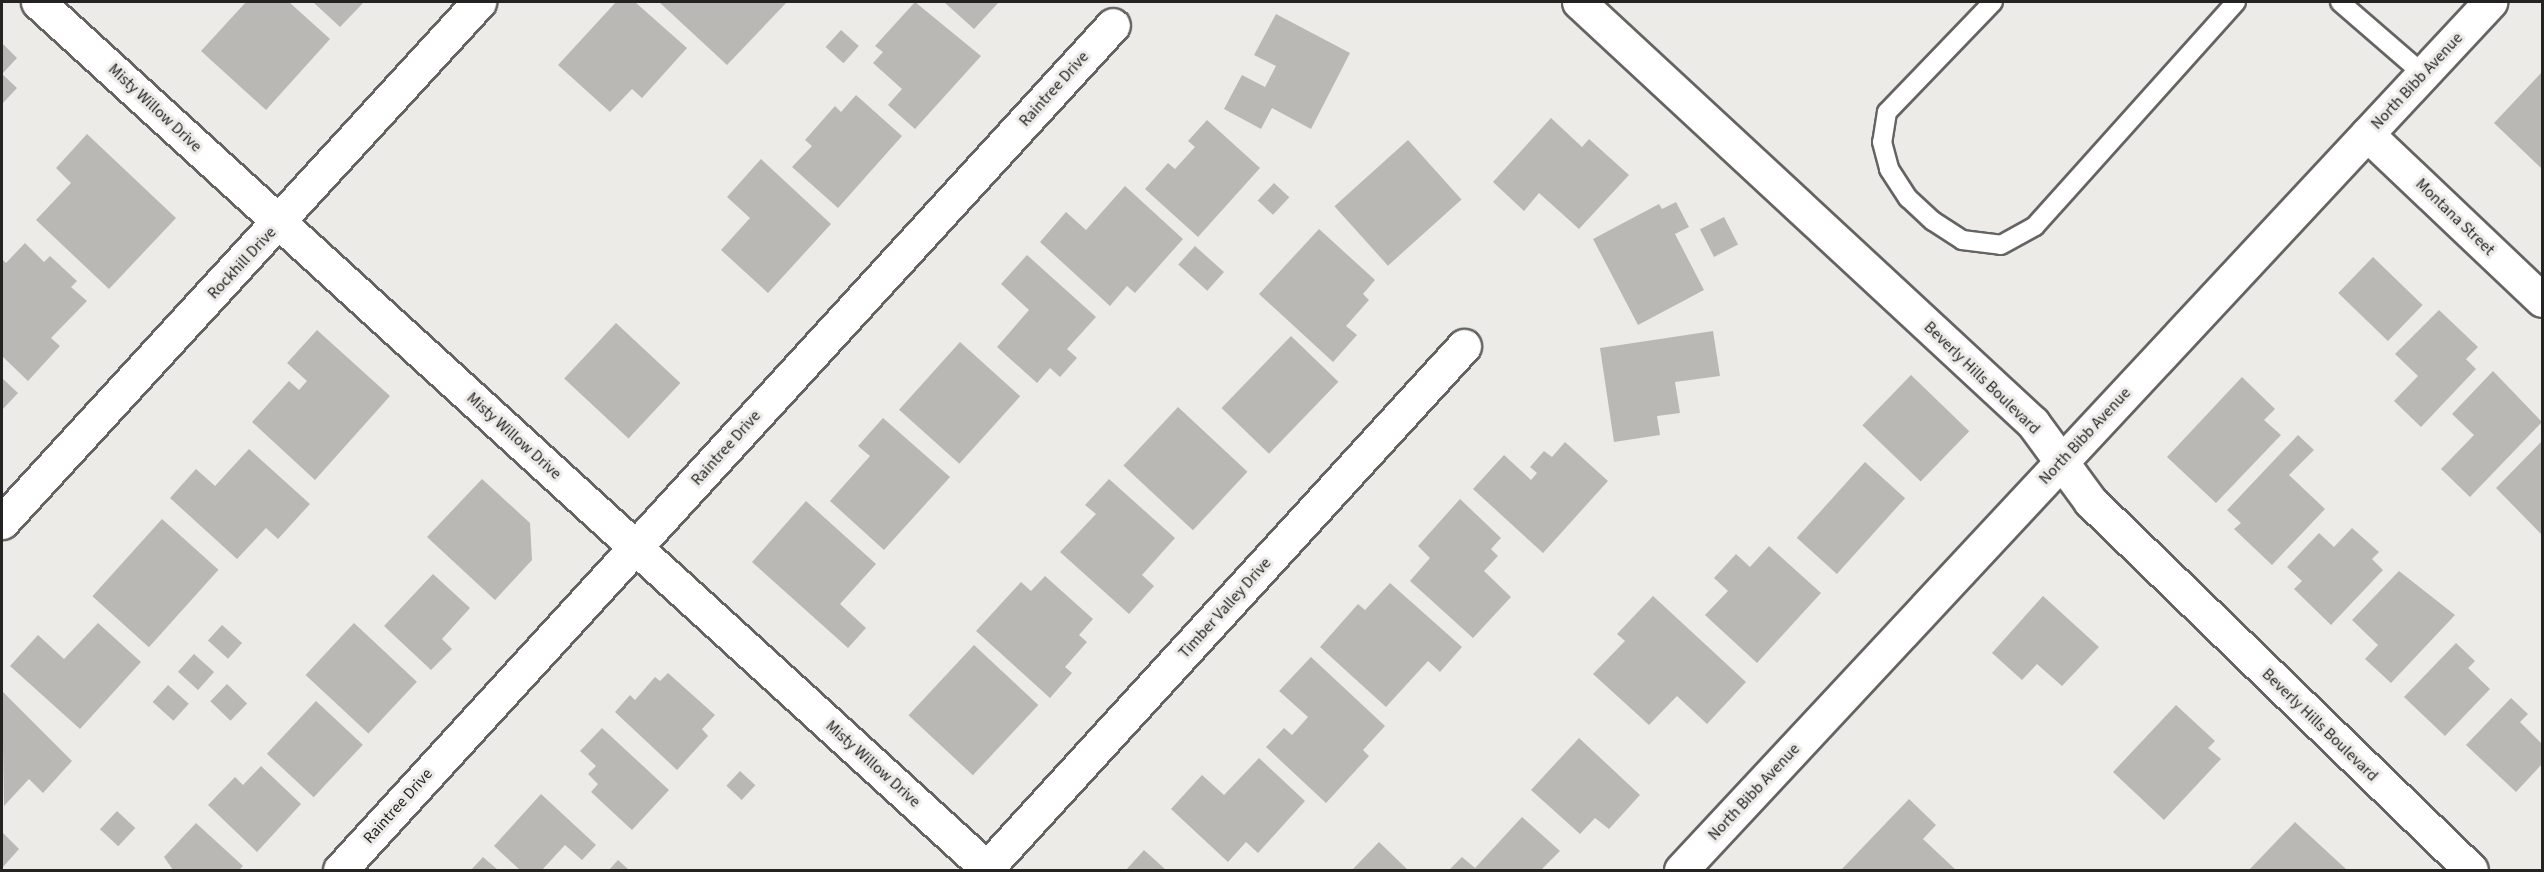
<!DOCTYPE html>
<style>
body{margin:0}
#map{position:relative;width:2544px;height:872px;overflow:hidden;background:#edebe8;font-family:"Source Sans 3",sans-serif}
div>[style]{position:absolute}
.building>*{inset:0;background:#bab8b5;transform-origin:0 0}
.roads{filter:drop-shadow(2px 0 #666462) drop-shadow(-2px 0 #666462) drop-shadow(0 2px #666462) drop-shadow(0 -2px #666462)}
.lane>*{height:18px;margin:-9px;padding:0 9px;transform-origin:9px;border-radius:9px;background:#fff}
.street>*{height:33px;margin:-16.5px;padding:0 16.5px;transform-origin:16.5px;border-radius:16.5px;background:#fff}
.secondary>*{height:33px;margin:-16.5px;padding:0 16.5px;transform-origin:16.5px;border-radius:16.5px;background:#fff}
span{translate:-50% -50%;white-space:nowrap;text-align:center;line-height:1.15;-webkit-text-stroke:6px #edebe8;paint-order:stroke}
.street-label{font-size:16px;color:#242322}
.frame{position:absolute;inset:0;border:3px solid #242322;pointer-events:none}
</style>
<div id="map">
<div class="building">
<i style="clip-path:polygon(246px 2px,289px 2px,330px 39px,266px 110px,201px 51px)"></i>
<i style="clip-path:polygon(313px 2px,364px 2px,340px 27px)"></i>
<i style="clip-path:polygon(616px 2px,635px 2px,687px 48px,642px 98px,632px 89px,610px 112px,558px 65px)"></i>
<i style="clip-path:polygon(659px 2px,787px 2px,727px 65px)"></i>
<i style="clip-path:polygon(915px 2px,981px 56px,915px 129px,888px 105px,902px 89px,873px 63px,883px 52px,875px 46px)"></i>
<i style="clip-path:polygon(944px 2px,999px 2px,974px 29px)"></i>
<i style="clip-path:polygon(1276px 14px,1350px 53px,1311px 129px,1272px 108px,1261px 129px,1224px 109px,1242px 75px,1265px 87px,1276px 66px,1254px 55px)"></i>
<i style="left:841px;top:30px;width:24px;height:23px;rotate:42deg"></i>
<i style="clip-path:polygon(2px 43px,17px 58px,2px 74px,17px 88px,2px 104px)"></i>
<i style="clip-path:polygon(2542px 72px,2542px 169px,2494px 123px)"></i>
<i style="clip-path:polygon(856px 95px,902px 136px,838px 208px,792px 167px,812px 146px,805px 140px,835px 106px,841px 112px)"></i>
<i style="clip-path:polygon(1551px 118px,1582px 147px,1589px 139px,1629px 175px,1579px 229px,1539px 193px,1524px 211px,1493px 182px)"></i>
<i style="clip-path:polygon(1207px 120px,1260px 168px,1198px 237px,1145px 189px,1168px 163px,1175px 169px,1195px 147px,1188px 141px)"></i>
<i style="clip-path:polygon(87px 134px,176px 218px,109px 289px,36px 220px,71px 183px,56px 168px)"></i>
<i style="left:1408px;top:140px;width:80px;height:99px;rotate:48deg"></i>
<i style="clip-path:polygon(761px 159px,831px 224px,768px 293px,721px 250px,750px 218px,727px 197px)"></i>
<i style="left:1274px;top:183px;width:21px;height:24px;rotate:43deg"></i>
<i style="clip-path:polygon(1125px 186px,1183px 239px,1135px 293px,1127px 286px,1110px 306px,1040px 242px,1066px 212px,1086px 230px)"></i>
<i style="clip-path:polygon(1676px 202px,1689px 227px,1675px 234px,1704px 290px,1638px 325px,1593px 239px,1659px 204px,1662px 209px)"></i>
<i style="left:1724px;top:217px;width:31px;height:27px;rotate:63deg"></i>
<i style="clip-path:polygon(1319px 229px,1375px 280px,1363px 294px,1369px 300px,1346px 326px,1357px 335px,1333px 362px,1259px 294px)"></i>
<i style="clip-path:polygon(25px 243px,44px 262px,50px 256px,77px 281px,71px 287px,87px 301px,51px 338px,60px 346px,28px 381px,2px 356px,2px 259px,6px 263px)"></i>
<i style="left:1195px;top:246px;width:39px;height:25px;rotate:42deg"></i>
<i style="clip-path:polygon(1027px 255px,1096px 317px,1067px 349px,1077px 358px,1060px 377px,1050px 368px,1037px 383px,997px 347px,1029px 310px,1001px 284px)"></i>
<i style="left:2373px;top:257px;width:69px;height:50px;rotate:44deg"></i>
<i style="clip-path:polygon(2439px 310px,2478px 347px,2466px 359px,2476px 369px,2421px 427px,2394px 401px,2418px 376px,2395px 354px)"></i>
<i style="left:616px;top:323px;width:88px;height:76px;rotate:43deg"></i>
<i style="clip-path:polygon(317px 330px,390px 396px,315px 480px,252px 422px,289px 381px,299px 390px,307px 381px,287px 363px)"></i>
<i style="clip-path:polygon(1713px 331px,1720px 376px,1675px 382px,1680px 413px,1657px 416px,1660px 435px,1614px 442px,1600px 348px)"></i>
<i style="left:1291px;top:336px;width:66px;height:100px;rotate:44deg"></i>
<i style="left:960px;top:342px;width:81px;height:91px;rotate:42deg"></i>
<i style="clip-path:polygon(2493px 371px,2542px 422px,2470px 497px,2441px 469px,2474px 435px,2452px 414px)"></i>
<i style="left:1911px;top:375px;width:81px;height:70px;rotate:44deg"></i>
<i style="clip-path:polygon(2242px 377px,2275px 409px,2264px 420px,2281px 435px,2216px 503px,2167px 457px)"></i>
<i style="clip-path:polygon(2px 378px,18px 393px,2px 410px)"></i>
<i style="left:1178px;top:407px;width:95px;height:80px;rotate:43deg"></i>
<i style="clip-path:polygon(883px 418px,950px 477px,884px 550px,830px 501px,870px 456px,858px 446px)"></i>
<i style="clip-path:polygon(2298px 435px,2314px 450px,2289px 475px,2325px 509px,2272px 565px,2234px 529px,2241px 523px,2227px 510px)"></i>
<i style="clip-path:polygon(2542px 441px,2542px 535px,2496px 488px)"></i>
<i style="clip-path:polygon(1565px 442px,1608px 481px,1543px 553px,1473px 489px,1504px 455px,1531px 480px,1537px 473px,1530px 467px,1544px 451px,1552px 457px)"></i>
<i style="clip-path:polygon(249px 449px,310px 504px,278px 539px,266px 528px,237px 559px,170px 498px,196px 469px,215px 486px)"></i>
<i style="left:1865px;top:462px;width:54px;height:102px;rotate:42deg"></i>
<i style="clip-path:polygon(482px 479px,530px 523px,532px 560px,495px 600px,427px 537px)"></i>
<i style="clip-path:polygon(1109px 479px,1175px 538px,1142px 575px,1154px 586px,1129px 614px,1060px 552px,1096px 514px,1085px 505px)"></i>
<i style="clip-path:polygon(1460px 499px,1501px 538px,1491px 549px,1498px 556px,1484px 571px,1511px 597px,1473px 638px,1410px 581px,1430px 558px,1418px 546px)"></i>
<i style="clip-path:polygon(806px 501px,876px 564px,840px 604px,866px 628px,848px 648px,752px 562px)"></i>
<i style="left:162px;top:519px;width:76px;height:104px;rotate:42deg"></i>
<i style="clip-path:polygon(2352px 528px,2379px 552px,2372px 559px,2383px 570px,2331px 625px,2294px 589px,2302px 581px,2287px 567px,2319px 533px,2334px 547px)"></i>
<i style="clip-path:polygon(1769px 546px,1821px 593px,1757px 663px,1705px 615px,1728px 591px,1714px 578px,1736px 554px,1750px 567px)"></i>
<i style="clip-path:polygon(2399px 571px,2455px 615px,2391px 683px,2365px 659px,2378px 645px,2352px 620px)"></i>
<i style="clip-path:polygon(433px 574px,470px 608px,442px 639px,452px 649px,431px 670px,384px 626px)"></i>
<i style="clip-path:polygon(1045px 576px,1093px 619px,1079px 635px,1087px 642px,1065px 667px,1072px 673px,1050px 698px,976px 631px,1021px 582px,1031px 591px)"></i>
<i style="clip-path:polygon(1390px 583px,1462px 647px,1440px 672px,1428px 661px,1386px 707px,1320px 647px,1358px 604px,1365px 610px)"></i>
<i style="clip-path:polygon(1653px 596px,1746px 682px,1707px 724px,1677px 696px,1649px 725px,1593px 674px,1625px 641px,1617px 634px)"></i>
<i style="clip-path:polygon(2043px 596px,2099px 647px,2062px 686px,2037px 664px,2022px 680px,1992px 653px)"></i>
<i style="clip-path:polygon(98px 623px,141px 662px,80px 729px,10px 666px,38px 635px,64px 659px)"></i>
<i style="left:354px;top:623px;width:86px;height:71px;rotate:43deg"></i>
<i style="left:222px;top:625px;width:27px;height:21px;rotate:42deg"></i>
<i style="clip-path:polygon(2456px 643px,2475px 661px,2468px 668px,2490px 689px,2445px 736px,2404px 697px)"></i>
<i style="left:974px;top:645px;width:88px;height:96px;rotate:43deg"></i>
<i style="left:194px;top:654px;width:27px;height:24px;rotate:42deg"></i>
<i style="clip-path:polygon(1311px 657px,1385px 726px,1363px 750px,1369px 756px,1326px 803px,1266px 747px,1284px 728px,1292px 735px,1308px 717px,1279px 691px)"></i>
<i style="clip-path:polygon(668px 673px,715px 715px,702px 729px,708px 736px,677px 770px,615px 712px,630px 695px,635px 700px,655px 677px,660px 681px)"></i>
<i style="left:227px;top:684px;width:28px;height:24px;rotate:44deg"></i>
<i style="left:168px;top:685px;width:28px;height:23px;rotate:42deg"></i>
<i style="clip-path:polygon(2px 691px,72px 761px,43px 793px,29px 779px,4px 806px)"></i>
<i style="clip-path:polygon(2511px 698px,2528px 714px,2520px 722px,2542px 744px,2542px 764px,2516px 792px,2466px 745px)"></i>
<i style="left:316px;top:701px;width:64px;height:72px;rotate:43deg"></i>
<i style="clip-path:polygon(2176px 705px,2215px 741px,2208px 748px,2221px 759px,2164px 820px,2113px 772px)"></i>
<i style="clip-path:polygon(602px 728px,669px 790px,632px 830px,591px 792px,598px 784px,588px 774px,596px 766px,580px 751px)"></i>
<i style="clip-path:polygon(1579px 738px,1640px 795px,1609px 829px,1595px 818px,1580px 834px,1531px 790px)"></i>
<i style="clip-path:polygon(1259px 758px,1305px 801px,1258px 853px,1246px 842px,1228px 862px,1171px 809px,1202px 775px,1224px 795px)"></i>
<i style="clip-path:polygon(261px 766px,301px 804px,257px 852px,208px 805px,235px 777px,243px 785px)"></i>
<i style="left:740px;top:771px;width:21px;height:20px;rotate:43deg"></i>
<i style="clip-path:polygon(541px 794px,596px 845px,582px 860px,565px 845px,542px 870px,520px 870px,494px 846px)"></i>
<i style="clip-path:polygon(1909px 799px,1936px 825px,1923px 839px,1956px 870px,1841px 870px)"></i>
<i style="left:117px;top:811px;width:25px;height:25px;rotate:43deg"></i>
<i style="clip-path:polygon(1522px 817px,1560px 851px,1541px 870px,1449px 870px,1462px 857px,1475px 868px)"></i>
<i style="clip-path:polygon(2295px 822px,2347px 870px,2249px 870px)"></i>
<i style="clip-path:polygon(196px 823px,243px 866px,239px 870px,173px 870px,164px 857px)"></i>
<i style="clip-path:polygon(2px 832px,19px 849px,3px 867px,2px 866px)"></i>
<i style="clip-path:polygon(1379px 842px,1408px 870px,1352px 870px)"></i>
<i style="clip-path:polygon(1144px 850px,1166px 870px,1126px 870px)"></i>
<i style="clip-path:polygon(483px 857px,498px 870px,471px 870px)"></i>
<i style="clip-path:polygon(618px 860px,629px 870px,609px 870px)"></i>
</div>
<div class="roads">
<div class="lane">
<i style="left:1993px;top:2px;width:153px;rotate:133.9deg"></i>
<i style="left:1887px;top:112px;width:30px;rotate:99deg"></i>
<i style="left:1882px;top:142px;width:28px;rotate:75deg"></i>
<i style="left:1889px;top:169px;width:35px;rotate:57deg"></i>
<i style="left:1908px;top:198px;width:34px;rotate:43deg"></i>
<i style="left:1933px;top:221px;width:35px;rotate:33deg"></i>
<i style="left:1962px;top:240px;width:39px;rotate:7deg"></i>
<i style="left:2001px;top:245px;width:39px;rotate:-29deg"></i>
<i style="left:2035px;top:226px;width:301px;rotate:-48.1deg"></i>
<i style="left:2340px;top:2px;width:110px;rotate:40.9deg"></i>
</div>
<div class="street">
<i style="left:1579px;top:2px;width:619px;rotate:42.84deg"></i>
<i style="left:2033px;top:423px;width:97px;rotate:53.8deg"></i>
<i style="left:2090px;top:501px;width:530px;rotate:44.08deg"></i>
<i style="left:2367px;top:134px;width:241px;rotate:43.5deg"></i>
<i style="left:2px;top:522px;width:706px;rotate:-47.47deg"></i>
<i style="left:340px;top:870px;width:1145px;rotate:-47.55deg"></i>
<i style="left:985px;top:870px;width:710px;rotate:-47.57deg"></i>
</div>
<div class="secondary">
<i style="left:38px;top:2px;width:1288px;rotate:42.39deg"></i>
<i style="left:1681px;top:870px;width:1187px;rotate:-47.01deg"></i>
</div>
</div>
<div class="street-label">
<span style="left:2417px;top:81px;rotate:-47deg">North Bibb Avenue</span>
<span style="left:1054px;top:89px;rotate:-48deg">Raintree Drive</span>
<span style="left:155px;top:108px;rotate:43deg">Misty Willow Drive</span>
<span style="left:2455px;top:217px;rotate:44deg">Montana Street</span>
<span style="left:242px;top:263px;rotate:-47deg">Rockhill Drive</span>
<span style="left:1982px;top:378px;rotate:44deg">Beverly Hills Boulevard</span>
<span style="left:514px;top:436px;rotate:42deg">Misty Willow Drive</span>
<span style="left:2085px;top:436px;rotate:-47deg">North Bibb Avenue</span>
<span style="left:726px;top:448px;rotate:-48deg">Raintree Drive</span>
<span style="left:1225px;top:608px;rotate:-48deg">Timber Valley Drive</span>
<span style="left:2320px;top:725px;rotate:44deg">Beverly Hills Boulevard</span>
<span style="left:873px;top:764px;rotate:42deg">Misty Willow Drive</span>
<span style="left:1754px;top:792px;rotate:-47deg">North Bibb Avenue</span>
<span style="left:398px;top:806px;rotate:-48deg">Raintree Drive</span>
</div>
<div class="frame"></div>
</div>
